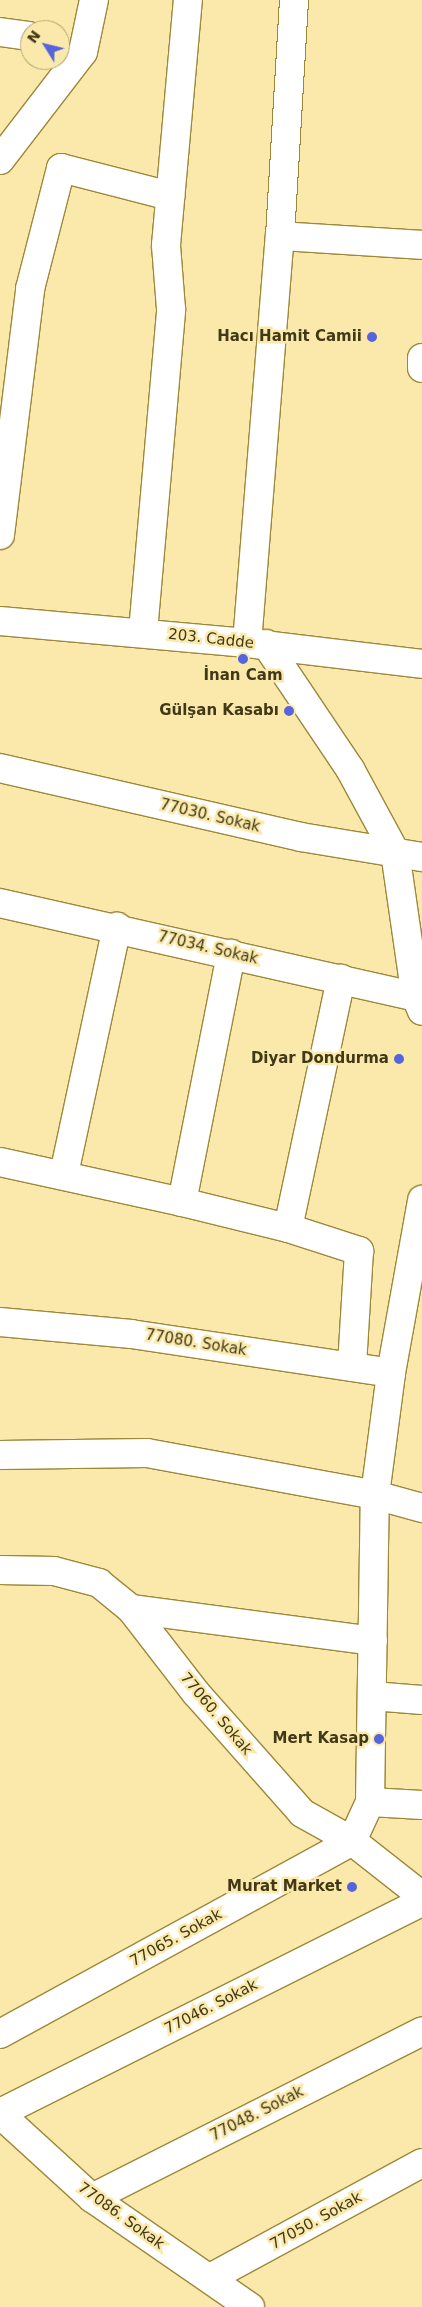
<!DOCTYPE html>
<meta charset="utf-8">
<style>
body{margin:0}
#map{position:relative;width:422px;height:2307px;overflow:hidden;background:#fbe9ab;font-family:"DejaVu Sans",sans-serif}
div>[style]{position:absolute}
.roads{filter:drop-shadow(1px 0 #9d8839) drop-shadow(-1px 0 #9d8839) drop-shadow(0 1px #9d8839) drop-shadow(0 -1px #9d8839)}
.minor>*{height:28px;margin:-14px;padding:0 14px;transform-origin:14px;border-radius:14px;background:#fff}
.dots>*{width:14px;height:14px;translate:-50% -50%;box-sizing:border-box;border:2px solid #fbe9ab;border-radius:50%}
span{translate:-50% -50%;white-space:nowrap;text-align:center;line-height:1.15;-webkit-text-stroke:5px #fbe9ab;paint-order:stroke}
.poi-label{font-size:15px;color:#413817;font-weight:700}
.right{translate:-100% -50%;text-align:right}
.street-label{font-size:15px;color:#413817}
.north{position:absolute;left:20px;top:20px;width:50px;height:50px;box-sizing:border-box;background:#fbe9ab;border:1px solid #b1a270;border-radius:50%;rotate:306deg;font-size:14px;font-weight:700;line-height:20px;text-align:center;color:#413817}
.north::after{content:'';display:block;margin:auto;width:18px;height:22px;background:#5765dc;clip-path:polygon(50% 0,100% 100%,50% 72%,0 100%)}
</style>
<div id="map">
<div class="roads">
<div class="minor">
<i style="left:0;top:32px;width:30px;rotate:8deg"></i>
<i style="left:0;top:160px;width:136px;rotate:-52.5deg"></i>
<i style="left:83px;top:52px;width:53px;rotate:-78.1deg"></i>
<i style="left:280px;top:236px;width:142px;rotate:3.6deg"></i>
<i style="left:422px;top:358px;width:10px;rotate:90deg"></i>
<i style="left:0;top:535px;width:248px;rotate:-83deg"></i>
<i style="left:30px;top:289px;width:125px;rotate:-75.6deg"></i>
<i style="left:61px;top:168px;width:113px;rotate:14.4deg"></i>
<i style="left:0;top:621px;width:248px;rotate:5.1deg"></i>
<i style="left:247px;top:643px;width:176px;rotate:6.8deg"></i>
<i style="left:143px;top:632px;width:324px;rotate:-85deg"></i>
<i style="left:171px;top:309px;width:64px;rotate:-94.5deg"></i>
<i style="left:166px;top:245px;width:246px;rotate:-84.9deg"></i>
<i style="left:247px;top:643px;width:408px;rotate:-85.4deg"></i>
<i style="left:280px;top:236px;width:236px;rotate:-86.6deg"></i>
<i style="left:266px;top:644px;width:151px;rotate:56.1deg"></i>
<i style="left:350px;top:769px;width:94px;rotate:61.5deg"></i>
<i style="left:395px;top:852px;width:147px;rotate:81.8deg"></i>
<i style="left:416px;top:997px;width:15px;rotate:67deg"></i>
<i style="left:0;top:768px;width:309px;rotate:12.9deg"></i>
<i style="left:301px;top:837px;width:123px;rotate:9.4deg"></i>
<i style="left:0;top:903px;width:426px;rotate:12.7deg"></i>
<i style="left:0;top:1162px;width:186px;rotate:12.4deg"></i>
<i style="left:182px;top:1202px;width:109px;rotate:13.8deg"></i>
<i style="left:288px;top:1228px;width:75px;rotate:17.9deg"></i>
<i style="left:359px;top:1251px;width:116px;rotate:93.5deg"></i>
<i style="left:64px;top:1174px;width:253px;rotate:-77.9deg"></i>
<i style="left:182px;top:1202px;width:253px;rotate:-78.8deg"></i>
<i style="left:288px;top:1228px;width:255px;rotate:-78deg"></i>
<i style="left:0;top:1322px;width:132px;rotate:5.2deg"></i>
<i style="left:131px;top:1334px;width:263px;rotate:8.5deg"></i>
<i style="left:0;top:1455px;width:147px;rotate:-0.8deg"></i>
<i style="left:147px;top:1453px;width:232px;rotate:10.4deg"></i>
<i style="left:375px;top:1495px;width:49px;rotate:15.5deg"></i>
<i style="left:0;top:1570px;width:54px;rotate:1.1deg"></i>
<i style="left:54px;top:1571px;width:47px;rotate:14.9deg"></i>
<i style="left:99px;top:1583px;width:41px;rotate:39.1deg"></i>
<i style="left:131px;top:1609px;width:106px;rotate:52.3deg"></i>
<i style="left:196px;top:1693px;width:160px;rotate:48.5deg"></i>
<i style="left:302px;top:1813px;width:57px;rotate:29.2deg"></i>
<i style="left:352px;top:1841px;width:89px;rotate:38.2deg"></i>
<i style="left:131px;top:1609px;width:244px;rotate:7.5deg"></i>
<i style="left:372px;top:1696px;width:50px;rotate:4.6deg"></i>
<i style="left:370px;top:1802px;width:52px;rotate:3.3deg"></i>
<i style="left:0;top:2034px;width:401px;rotate:-28.7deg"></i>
<i style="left:352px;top:1841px;width:43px;rotate:-65.2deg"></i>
<i style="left:370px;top:1802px;width:307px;rotate:-89.1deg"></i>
<i style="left:375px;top:1495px;width:123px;rotate:-82.5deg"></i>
<i style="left:391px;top:1373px;width:176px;rotate:-79.8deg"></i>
<i style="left:0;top:2113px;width:472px;rotate:-26.6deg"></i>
<i style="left:0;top:2114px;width:125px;rotate:42.4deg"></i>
<i style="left:92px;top:2198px;width:192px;rotate:34.6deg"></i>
<i style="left:92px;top:2198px;width:370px;rotate:-26.8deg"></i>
<i style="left:210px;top:2278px;width:241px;rotate:-28.5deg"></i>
</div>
</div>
<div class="dots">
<i style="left:372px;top:337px;background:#5765dc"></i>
<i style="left:243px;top:659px;background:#5765dc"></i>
<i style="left:289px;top:711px;background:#5765dc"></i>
<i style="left:399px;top:1059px;background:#5765dc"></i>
<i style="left:379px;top:1739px;background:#5765dc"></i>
<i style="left:352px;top:1887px;background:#5765dc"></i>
</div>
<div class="poi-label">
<span class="right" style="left:362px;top:337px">Hacı Hamit Camii</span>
<span style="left:243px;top:676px">İnan Cam</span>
<span class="right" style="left:279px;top:711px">Gülşan Kasabı</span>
<span class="right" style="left:389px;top:1059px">Diyar Dondurma</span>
<span class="right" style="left:369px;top:1739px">Mert Kasap</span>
<span class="right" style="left:342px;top:1887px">Murat Market</span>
</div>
<div class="street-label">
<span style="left:211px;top:639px;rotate:6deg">203. Cadde</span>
<span style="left:210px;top:816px;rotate:13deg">77030. Sokak</span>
<span style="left:208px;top:948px;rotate:13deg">77034. Sokak</span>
<span style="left:196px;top:1343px;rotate:9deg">77080. Sokak</span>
<span style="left:216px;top:1714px;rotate:50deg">77060. Sokak</span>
<span style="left:176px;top:1938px;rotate:-29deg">77065. Sokak</span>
<span style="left:211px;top:2007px;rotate:-27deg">77046. Sokak</span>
<span style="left:257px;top:2114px;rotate:-27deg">77048. Sokak</span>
<span style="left:121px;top:2216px;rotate:36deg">77086. Sokak</span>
<span style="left:316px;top:2221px;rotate:-29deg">77050. Sokak</span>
</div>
<div class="north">N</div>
</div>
